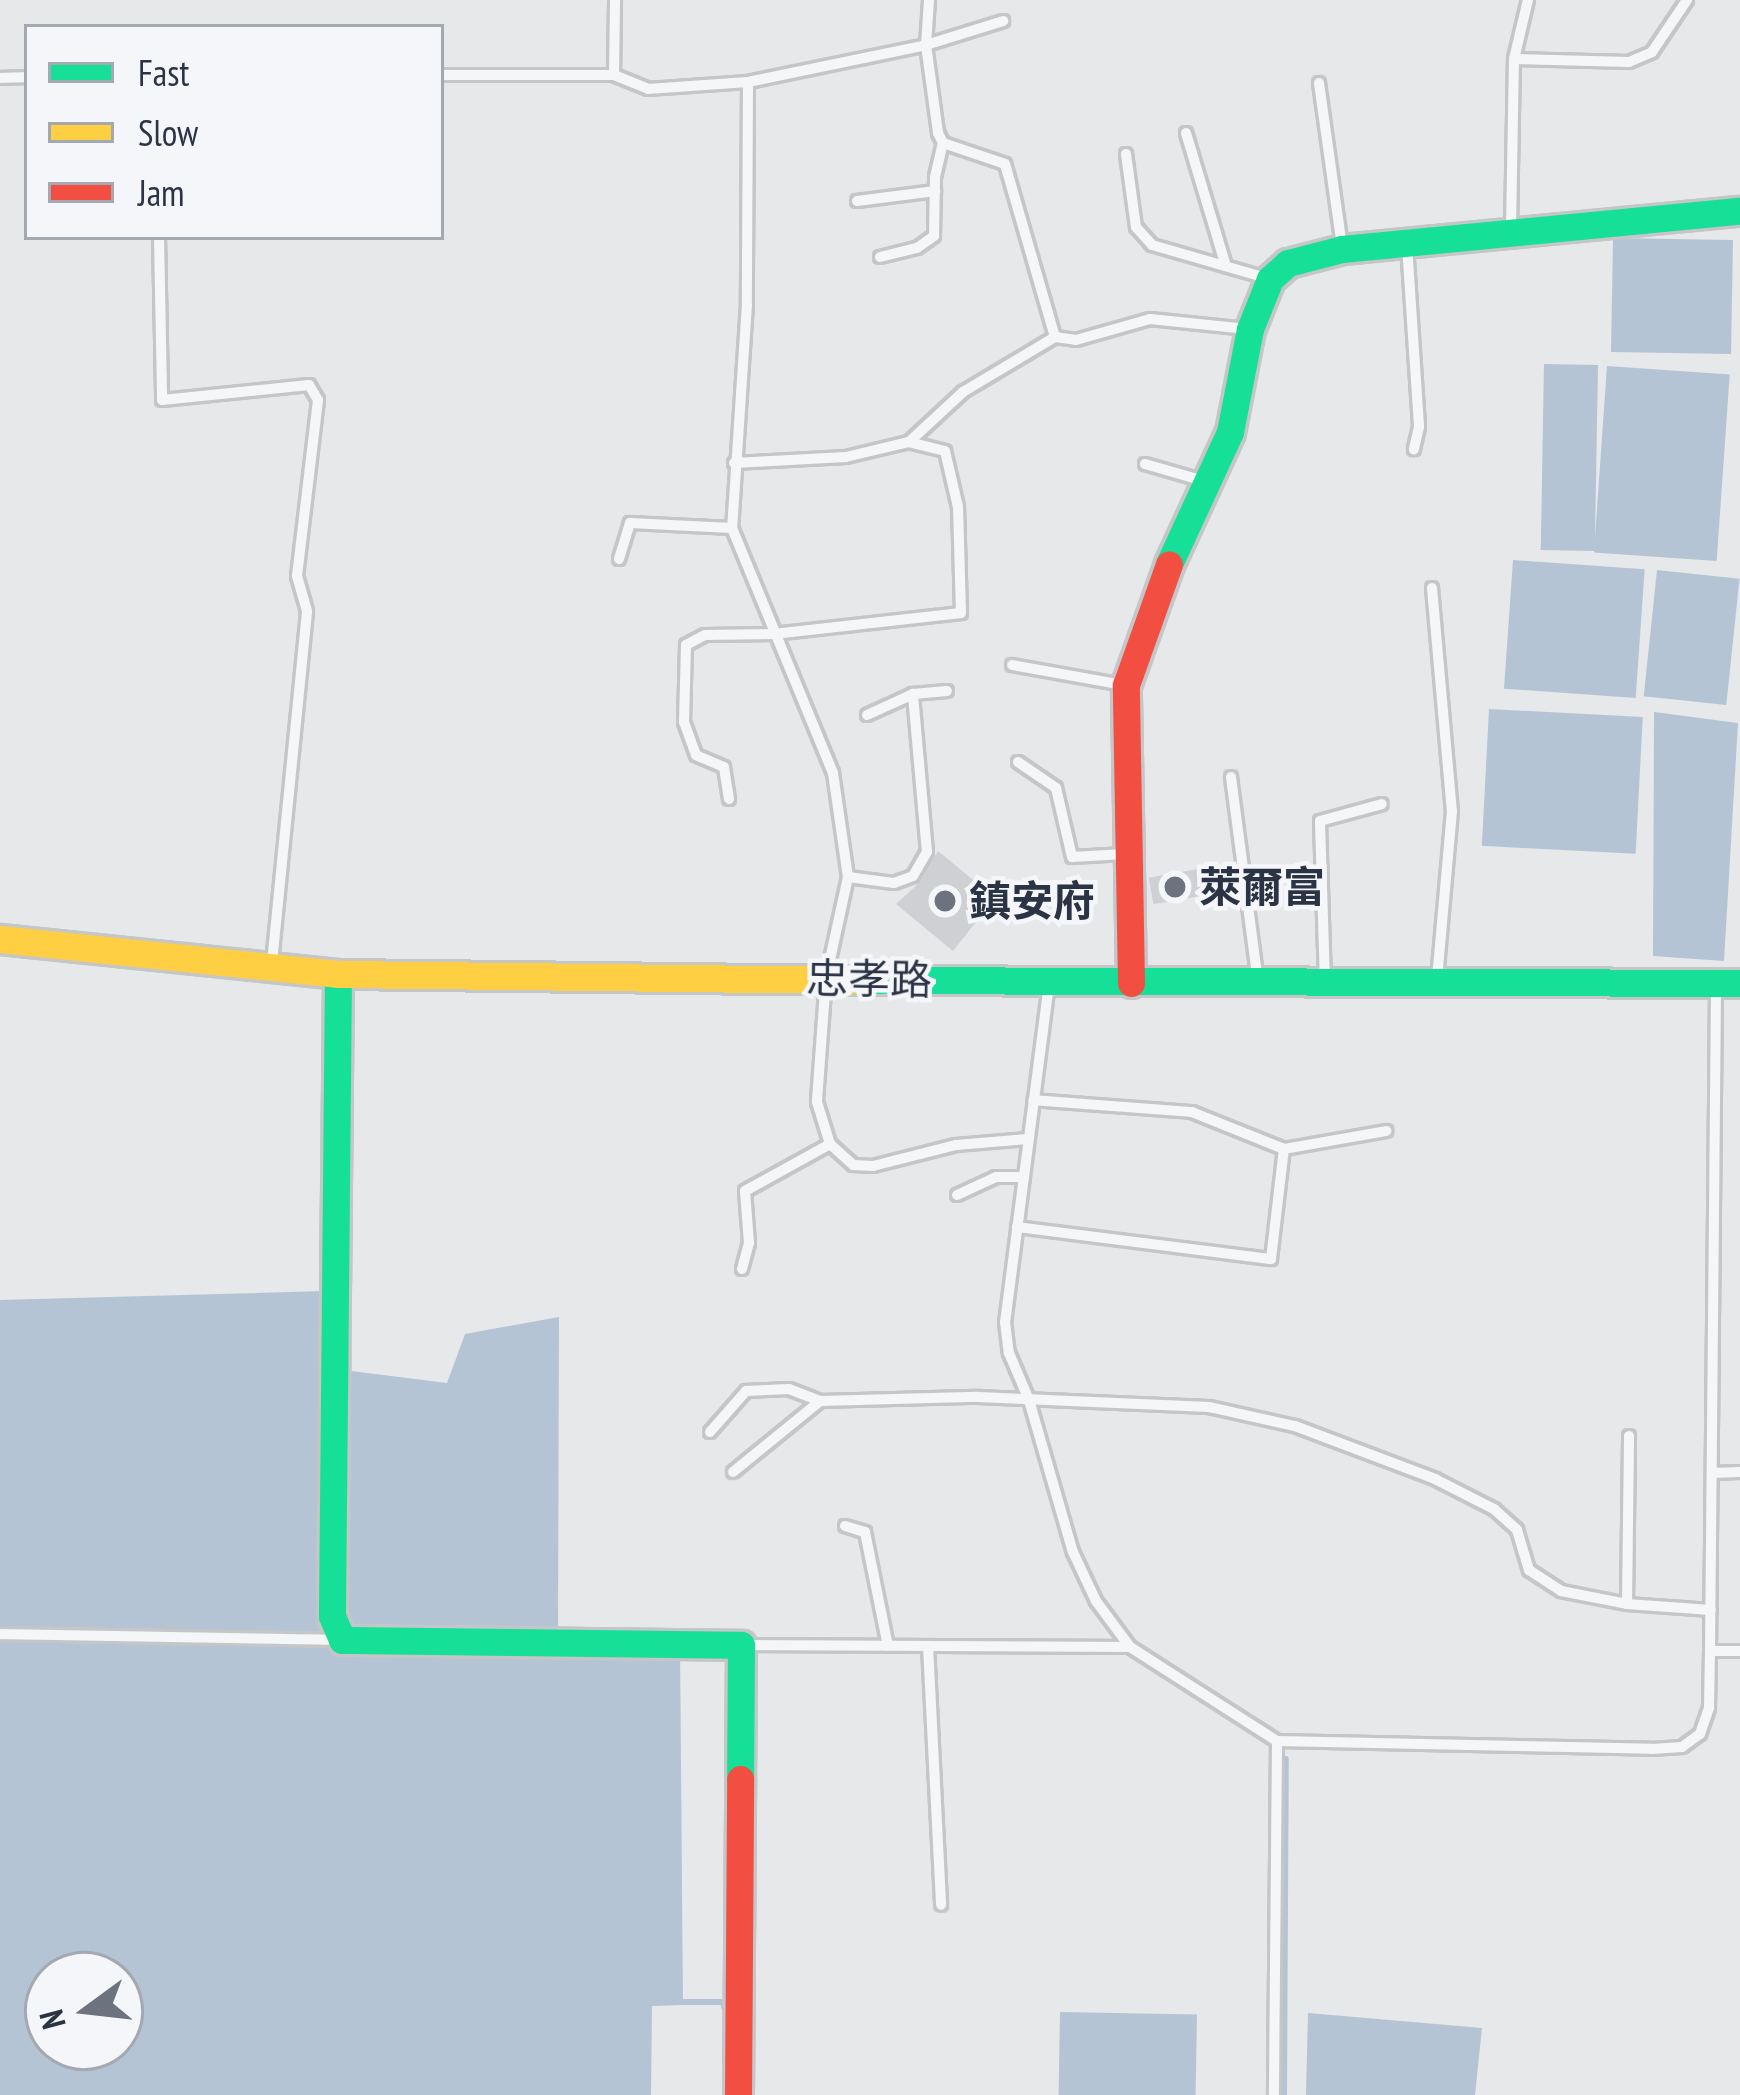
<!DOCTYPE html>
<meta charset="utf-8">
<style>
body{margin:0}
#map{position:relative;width:1740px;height:2095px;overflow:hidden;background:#e6e8ea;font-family:"PT Sans Narrow","Noto Sans TC",sans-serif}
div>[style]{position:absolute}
.water>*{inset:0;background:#b4c4d5;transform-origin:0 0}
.stream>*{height:6px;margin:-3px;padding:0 3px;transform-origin:3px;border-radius:3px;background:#b4c4d5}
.building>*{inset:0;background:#ced0d3;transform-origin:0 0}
.roads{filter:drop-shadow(3px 0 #c4c6c8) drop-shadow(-3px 0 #c4c6c8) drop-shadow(0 3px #c4c6c8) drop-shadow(0 -3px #c4c6c8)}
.lane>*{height:10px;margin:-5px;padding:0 5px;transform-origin:5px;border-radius:5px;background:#f5f6f7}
.fast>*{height:27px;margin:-13.5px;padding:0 13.5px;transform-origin:13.5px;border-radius:13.5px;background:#16e098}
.slow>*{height:27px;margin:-13.5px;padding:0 13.5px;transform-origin:13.5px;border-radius:13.5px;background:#ffcf43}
.jam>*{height:27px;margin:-13.5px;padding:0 13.5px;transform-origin:13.5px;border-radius:13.5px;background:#f24e42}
.dots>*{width:33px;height:33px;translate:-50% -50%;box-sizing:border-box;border:6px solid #f4f6f9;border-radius:50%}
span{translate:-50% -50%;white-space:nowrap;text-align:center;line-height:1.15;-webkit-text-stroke:9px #f4f6f9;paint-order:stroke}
.poi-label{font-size:42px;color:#2b3445;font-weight:700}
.left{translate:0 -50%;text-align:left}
.street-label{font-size:42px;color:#2b3445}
.legend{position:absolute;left:24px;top:24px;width:420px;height:216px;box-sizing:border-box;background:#f4f6f9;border:3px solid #a4a8b1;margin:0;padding:15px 21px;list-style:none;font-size:36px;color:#2b3445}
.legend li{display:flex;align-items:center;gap:24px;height:60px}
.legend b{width:60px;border:3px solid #a4a8b1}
.north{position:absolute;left:24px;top:1951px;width:120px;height:120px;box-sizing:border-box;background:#f4f6f9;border:3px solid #a4a8b1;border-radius:50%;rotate:255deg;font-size:33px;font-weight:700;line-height:48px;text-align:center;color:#2b3445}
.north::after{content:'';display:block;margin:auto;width:42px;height:54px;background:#6c737f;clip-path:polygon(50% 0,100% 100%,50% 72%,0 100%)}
</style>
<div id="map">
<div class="water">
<i style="left:1733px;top:240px;width:114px;height:120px;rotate:91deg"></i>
<i style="left:1544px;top:364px;width:54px;height:186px;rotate:1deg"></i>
<i style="left:1607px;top:366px;width:123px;height:187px;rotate:4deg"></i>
<i style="left:1513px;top:560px;width:132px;height:129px;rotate:4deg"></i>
<i style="left:1657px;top:570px;width:83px;height:127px;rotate:6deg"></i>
<i style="left:1489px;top:709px;width:154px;height:137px;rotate:3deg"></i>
<i style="clip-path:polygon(1654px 712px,1738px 723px,1724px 961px,1653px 956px)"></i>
<i style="clip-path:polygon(evenodd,325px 1291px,335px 1369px,447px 1383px,465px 1334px,559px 1317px,558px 1637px,680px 1643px,683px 2005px,652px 2006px,651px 2095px,0 2095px,0 1300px,325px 1291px,48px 1975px,120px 1975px,120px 2047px,48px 2047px,48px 1975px)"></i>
<i style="left:1060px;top:2012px;width:137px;height:83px;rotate:1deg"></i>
<i style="clip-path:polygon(1308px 2013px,1482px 2028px,1475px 2095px,1306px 2095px)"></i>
</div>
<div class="stream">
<i style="left:676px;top:2002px;width:48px"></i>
<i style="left:724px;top:2002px;width:5px;rotate:90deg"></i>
<i style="left:1284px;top:2095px;width:336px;rotate:-89.7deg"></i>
</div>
<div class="building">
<i style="clip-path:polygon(938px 851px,995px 898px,953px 951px,896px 904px,921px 881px)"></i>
<i style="left:1198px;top:869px;width:27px;height:50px;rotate:80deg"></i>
</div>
<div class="roads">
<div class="lane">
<i style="left:929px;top:0;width:45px;rotate:93.8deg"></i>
<i style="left:926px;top:45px;width:89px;rotate:82.2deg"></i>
<i style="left:938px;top:133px;width:11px;rotate:63deg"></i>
<i style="left:943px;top:143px;width:65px;rotate:18.7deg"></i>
<i style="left:1005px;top:164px;width:180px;rotate:73.9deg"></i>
<i style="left:1055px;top:337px;width:21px;rotate:8deg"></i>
<i style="left:1076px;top:340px;width:77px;rotate:-15.8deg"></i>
<i style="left:1150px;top:319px;width:98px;rotate:5.9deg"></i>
<i style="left:1514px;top:59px;width:115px;rotate:1.5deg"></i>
<i style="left:1629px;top:62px;width:25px;rotate:-23deg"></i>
<i style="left:1652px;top:52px;width:63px;rotate:-56.1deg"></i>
<i style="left:441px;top:75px;width:173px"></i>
<i style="left:614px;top:75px;width:37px;rotate:22deg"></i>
<i style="left:648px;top:89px;width:100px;rotate:-4deg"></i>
<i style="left:748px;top:82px;width:182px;rotate:-11.7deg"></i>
<i style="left:926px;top:45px;width:81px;rotate:-17.3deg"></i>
<i style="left:614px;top:75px;width:75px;rotate:-89.2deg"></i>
<i style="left:0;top:78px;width:27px;rotate:-2deg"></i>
<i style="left:748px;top:82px;width:222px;rotate:90.3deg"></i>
<i style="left:747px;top:304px;width:225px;rotate:93.8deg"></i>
<i style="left:732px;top:528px;width:265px;rotate:67.6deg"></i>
<i style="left:833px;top:773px;width:105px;rotate:81.8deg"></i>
<i style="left:848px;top:877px;width:103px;rotate:102.3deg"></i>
<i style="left:826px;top:978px;width:124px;rotate:94.2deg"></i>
<i style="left:817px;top:1102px;width:44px;rotate:72.8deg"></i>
<i style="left:830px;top:1144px;width:31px;rotate:42deg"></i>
<i style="left:853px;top:1165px;width:20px;rotate:3deg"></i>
<i style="left:873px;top:1166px;width:86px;rotate:-14.2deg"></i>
<i style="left:956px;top:1145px;width:72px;rotate:-4.8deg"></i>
<i style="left:1319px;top:83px;width:165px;rotate:82deg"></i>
<i style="left:1186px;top:133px;width:139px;rotate:73.3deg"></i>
<i style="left:1126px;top:154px;width:74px;rotate:82.2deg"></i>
<i style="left:1136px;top:227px;width:24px;rotate:48deg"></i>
<i style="left:1152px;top:245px;width:119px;rotate:16.1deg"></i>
<i style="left:857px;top:201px;width:79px;rotate:-7.3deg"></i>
<i style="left:1511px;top:229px;width:170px;rotate:-89deg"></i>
<i style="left:1514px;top:59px;width:61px;rotate:-76.7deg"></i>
<i style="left:159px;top:237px;width:163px;rotate:88.9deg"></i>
<i style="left:162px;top:400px;width:148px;rotate:-5.8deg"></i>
<i style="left:309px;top:385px;width:17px;rotate:59deg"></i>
<i style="left:318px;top:400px;width:177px;rotate:96.8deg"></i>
<i style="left:297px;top:576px;width:37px;rotate:74deg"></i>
<i style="left:307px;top:612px;width:352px;rotate:95.7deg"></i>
<i style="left:1407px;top:245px;width:182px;rotate:86.2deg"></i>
<i style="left:1419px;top:427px;width:23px;rotate:103deg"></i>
<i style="left:880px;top:257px;width:38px;rotate:-14deg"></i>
<i style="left:917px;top:248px;width:21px;rotate:-35deg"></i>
<i style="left:934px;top:236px;width:59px;rotate:-89deg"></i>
<i style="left:935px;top:177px;width:35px;rotate:-77deg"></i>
<i style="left:734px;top:463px;width:112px;rotate:-3.1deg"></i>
<i style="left:846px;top:457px;width:65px;rotate:-13.4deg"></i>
<i style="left:909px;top:442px;width:74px;rotate:-42.8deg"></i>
<i style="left:963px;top:392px;width:107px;rotate:-30.9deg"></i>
<i style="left:1145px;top:464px;width:61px;rotate:16.1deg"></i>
<i style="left:619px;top:559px;width:38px;rotate:-73deg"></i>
<i style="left:630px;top:523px;width:102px;rotate:2.8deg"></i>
<i style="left:1432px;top:588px;width:224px;rotate:84.9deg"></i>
<i style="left:1452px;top:811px;width:170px;rotate:95.1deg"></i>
<i style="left:1012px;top:665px;width:113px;rotate:10.2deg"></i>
<i style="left:867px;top:715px;width:51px;rotate:-24.5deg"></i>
<i style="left:913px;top:694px;width:34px;rotate:-5deg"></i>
<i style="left:1018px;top:762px;width:46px;rotate:34.4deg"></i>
<i style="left:1056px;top:788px;width:71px;rotate:76.9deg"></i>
<i style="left:1072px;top:857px;width:53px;rotate:-3.2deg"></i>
<i style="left:1231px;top:777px;width:206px;rotate:82.5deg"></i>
<i style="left:729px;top:799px;width:32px;rotate:-99deg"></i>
<i style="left:724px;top:767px;width:30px;rotate:-157deg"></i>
<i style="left:696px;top:755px;width:35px;rotate:-110deg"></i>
<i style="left:684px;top:722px;width:77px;rotate:-88.5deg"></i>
<i style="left:686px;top:645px;width:21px;rotate:-28deg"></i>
<i style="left:705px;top:635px;width:69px;rotate:-0.8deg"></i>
<i style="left:774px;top:634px;width:188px;rotate:-6.4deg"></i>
<i style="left:961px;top:613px;width:106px;rotate:-91.6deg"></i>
<i style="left:958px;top:507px;width:57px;rotate:-103.1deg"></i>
<i style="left:945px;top:451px;width:37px;rotate:-166deg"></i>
<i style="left:848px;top:877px;width:46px;rotate:7.4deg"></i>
<i style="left:894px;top:883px;width:20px;rotate:-20deg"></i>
<i style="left:913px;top:876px;width:28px;rotate:-60deg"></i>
<i style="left:927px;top:852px;width:159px;rotate:-95.1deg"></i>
<i style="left:1325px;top:982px;width:161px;rotate:-91.8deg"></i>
<i style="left:1320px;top:821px;width:64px;rotate:-15.3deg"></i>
<i style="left:1049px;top:984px;width:341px;rotate:97.4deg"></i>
<i style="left:1005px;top:1322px;width:31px;rotate:83deg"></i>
<i style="left:1009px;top:1353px;width:51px;rotate:66.9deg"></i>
<i style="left:1029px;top:1400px;width:158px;rotate:73.9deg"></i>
<i style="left:1073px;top:1552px;width:54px;rotate:64.9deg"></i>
<i style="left:1096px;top:1601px;width:57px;rotate:53.5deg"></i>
<i style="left:1130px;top:1647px;width:174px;rotate:32.6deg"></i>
<i style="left:1277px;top:1741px;width:354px;rotate:90.5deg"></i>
<i style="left:1284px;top:1149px;width:104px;rotate:-10deg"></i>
<i style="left:957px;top:1195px;width:43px;rotate:-24.8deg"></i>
<i style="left:996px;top:1177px;width:28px"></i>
<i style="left:1017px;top:1227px;width:256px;rotate:7.2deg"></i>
<i style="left:1271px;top:1259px;width:111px;rotate:-83.3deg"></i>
<i style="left:1284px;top:1149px;width:99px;rotate:-158.1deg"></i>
<i style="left:1192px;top:1112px;width:159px;rotate:-175.7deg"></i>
<i style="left:742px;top:1269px;width:27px;rotate:-75deg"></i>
<i style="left:749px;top:1243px;width:52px;rotate:-94.4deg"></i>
<i style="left:745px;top:1191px;width:97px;rotate:-28.9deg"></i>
<i style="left:710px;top:1432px;width:55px;rotate:-48.7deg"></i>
<i style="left:746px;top:1391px;width:43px;rotate:-2.7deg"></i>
<i style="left:789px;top:1389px;width:33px;rotate:21deg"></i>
<i style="left:820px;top:1401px;width:158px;rotate:-1.5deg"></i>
<i style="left:978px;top:1397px;width:231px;rotate:2.5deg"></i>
<i style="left:1209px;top:1407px;width:88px;rotate:12.5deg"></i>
<i style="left:1295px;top:1426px;width:150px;rotate:20.7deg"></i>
<i style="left:1435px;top:1479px;width:66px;rotate:27deg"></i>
<i style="left:1494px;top:1509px;width:31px;rotate:42deg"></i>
<i style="left:1517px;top:1530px;width:42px;rotate:73.3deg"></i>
<i style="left:1529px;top:1570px;width:38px;rotate:33deg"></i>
<i style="left:1561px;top:1591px;width:67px;rotate:11.1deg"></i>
<i style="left:1627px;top:1604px;width:84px;rotate:4.1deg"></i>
<i style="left:733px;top:1472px;width:112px;rotate:-39.2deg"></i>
<i style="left:1712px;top:1473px;width:28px;rotate:-2deg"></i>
<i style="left:845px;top:1526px;width:21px;rotate:17deg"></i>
<i style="left:865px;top:1532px;width:116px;rotate:78.6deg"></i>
<i style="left:1627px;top:1604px;width:168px;rotate:-89.3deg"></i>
<i style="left:0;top:1634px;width:339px;rotate:1deg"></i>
<i style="left:744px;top:1645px;width:386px;rotate:0.3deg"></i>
<i style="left:928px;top:1646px;width:259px;rotate:87.1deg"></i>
<i style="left:1710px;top:1651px;width:30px"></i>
<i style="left:1277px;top:1741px;width:375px;rotate:1.2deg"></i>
<i style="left:1652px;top:1749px;width:30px;rotate:-4deg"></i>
<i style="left:1682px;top:1747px;width:22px;rotate:-36deg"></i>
<i style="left:1700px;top:1734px;width:28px;rotate:-71deg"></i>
<i style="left:1709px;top:1708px;width:57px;rotate:-89deg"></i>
<i style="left:1710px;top:1651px;width:665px;rotate:-89.48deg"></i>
</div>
<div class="fast">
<i style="left:1169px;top:564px;width:145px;rotate:-65.2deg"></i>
<i style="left:1230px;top:432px;width:105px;rotate:-79deg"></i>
<i style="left:1250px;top:329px;width:54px;rotate:-68.2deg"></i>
<i style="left:1270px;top:279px;width:24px;rotate:-42deg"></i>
<i style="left:1288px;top:263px;width:56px;rotate:-14.5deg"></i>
<i style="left:1342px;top:249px;width:400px;rotate:-5.5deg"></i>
<i style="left:338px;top:974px;width:642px;rotate:90.54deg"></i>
<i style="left:332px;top:1616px;width:26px;rotate:67deg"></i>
<i style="left:342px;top:1640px;width:399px;rotate:0.7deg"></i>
<i style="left:741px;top:1645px;width:134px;rotate:90.4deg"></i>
<i style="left:852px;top:980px;width:888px;rotate:0.19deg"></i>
</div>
<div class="slow">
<i style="left:0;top:939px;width:340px;rotate:5.9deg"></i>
<i style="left:338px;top:974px;width:514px;rotate:0.67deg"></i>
</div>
<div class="jam">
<i style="left:1131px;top:983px;width:298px;rotate:-91deg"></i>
<i style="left:1126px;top:685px;width:128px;rotate:-70.4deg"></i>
<i style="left:738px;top:2095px;width:316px;rotate:-89.6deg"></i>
</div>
</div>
<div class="dots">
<i style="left:1175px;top:887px;background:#6c737f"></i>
<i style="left:945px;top:901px;background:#6c737f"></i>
</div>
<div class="poi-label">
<span class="left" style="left:1199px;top:887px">萊爾富</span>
<span class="left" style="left:969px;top:901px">鎮安府</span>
</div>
<div class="street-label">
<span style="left:869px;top:979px;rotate:1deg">忠孝路</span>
</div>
<ul class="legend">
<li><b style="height:15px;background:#16e098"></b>Fast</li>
<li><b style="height:15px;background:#ffcf43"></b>Slow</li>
<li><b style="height:15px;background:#f24e42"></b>Jam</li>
</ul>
<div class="north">N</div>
</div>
